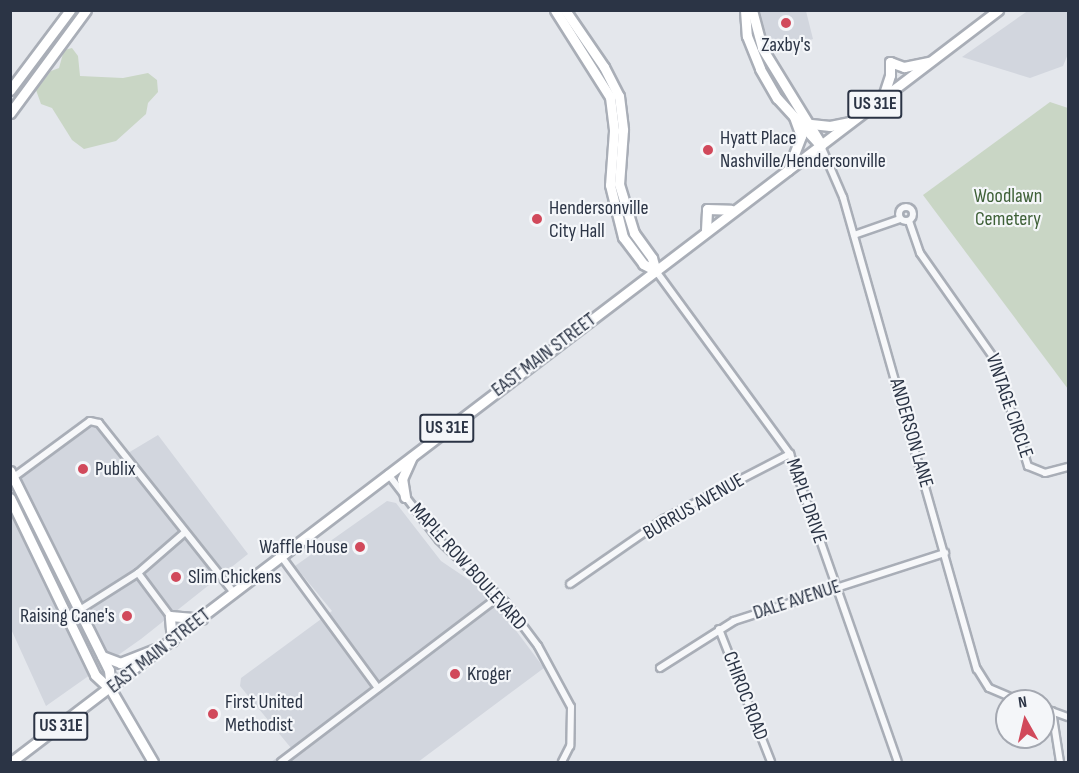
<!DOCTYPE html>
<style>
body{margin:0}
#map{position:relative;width:1079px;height:773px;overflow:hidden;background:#e4e7ec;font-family:"Sofia Sans Condensed",sans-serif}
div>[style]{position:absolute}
.built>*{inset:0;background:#d2d6de}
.green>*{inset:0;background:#c9d6c5}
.roads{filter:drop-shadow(2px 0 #a9aeb7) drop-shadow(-2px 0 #a9aeb7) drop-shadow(0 2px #a9aeb7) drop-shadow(0 -2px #a9aeb7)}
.street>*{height:6px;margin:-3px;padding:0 3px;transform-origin:3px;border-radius:3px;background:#f7f8fa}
.street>.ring{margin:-3px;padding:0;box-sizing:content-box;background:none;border:6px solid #f7f8fa;border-radius:50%}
.secondary>*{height:9px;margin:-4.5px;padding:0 4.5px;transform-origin:4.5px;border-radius:4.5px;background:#fff}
.primary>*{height:9px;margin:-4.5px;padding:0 4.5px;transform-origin:4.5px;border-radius:4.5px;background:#fff}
.dots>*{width:16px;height:16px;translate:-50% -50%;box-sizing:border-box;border:3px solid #f4f6f9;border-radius:50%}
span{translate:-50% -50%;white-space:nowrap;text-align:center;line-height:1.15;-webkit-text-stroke:4.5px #f4f6f9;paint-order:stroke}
.shield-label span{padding:2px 4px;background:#f4f6f9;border:2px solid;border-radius:4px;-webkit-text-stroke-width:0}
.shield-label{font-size:18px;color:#2b3445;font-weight:700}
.poi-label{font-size:20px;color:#2b3445}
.left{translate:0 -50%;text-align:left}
.right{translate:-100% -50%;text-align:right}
.park-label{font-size:20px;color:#3f6138}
.street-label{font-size:20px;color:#2b3445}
.frame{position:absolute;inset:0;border:12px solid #2b3445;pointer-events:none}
.north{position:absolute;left:995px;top:689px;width:60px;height:60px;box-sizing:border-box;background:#f4f6f9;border:2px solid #a4a8b1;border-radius:50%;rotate:352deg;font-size:16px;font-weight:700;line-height:24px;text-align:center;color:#2b3445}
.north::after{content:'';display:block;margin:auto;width:21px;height:27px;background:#d1495b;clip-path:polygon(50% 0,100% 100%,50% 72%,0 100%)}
</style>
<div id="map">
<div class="built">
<i style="clip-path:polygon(1029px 10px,1068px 11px,1068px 54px,1063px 66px,1030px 78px,962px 57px)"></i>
<i style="clip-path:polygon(758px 11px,806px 11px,813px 39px,770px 53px)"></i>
<i style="clip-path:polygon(90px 416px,101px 419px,128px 453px,158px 435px,248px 554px,141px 639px,46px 706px,11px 629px,10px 506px,30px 496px,18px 471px)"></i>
<i style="clip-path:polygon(387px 501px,396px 503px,441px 561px,487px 592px,544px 668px,418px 762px,271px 762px,291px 748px,240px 686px,241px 678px,332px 611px,295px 566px)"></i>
</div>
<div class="green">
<i style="clip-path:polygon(72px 48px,78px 56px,80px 76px,123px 78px,148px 73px,157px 80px,158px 92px,148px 103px,146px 114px,116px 141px,84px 149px,72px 140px,52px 108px,41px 104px,36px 90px,51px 71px,59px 68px,64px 50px)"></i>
<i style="clip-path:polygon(1050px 102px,1068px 108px,1068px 389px,923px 195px)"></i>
</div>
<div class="roads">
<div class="street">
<i style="left:821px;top:146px;width:56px;rotate:66.7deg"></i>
<i style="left:843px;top:197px;width:491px;rotate:74.2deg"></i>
<i style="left:977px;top:669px;width:22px;rotate:58deg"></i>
<i style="left:989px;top:688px;width:34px;rotate:23deg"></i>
<i class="ring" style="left:899px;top:207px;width:8px;height:8px"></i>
<i style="left:909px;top:221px;width:34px;rotate:71deg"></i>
<i style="left:920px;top:253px;width:132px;rotate:54.9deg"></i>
<i style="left:996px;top:361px;width:110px;rotate:73.1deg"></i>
<i style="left:1028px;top:466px;width:18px;rotate:22deg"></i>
<i style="left:1045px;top:473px;width:24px;rotate:-15deg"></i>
<i style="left:854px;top:235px;width:49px;rotate:-19.2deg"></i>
<i style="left:656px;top:271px;width:227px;rotate:53.8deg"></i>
<i style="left:790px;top:454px;width:326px;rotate:70.7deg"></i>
<i style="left:388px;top:474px;width:83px;rotate:52.3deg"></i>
<i style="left:439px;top:540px;width:91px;rotate:43.2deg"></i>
<i style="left:505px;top:602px;width:55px;rotate:53.1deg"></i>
<i style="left:538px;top:646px;width:69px;rotate:61.6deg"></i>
<i style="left:571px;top:707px;width:39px;rotate:91deg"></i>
<i style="left:570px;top:746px;width:18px;rotate:117deg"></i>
<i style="left:14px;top:477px;width:94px;rotate:-36.4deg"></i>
<i style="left:90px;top:421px;width:9px;rotate:13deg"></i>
<i style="left:99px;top:423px;width:217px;rotate:51.5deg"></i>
<i style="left:281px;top:556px;width:164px;rotate:53.7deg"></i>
<i style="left:138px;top:573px;width:54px;rotate:53.3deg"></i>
<i style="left:570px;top:584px;width:114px;rotate:-34.7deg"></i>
<i style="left:664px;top:519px;width:142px;rotate:-27.3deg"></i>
<i style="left:67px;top:618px;width:84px;rotate:-32.4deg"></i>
<i style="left:138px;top:573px;width:61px;rotate:-41deg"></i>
<i style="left:719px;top:629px;width:143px;rotate:68.6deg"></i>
<i style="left:660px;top:668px;width:88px;rotate:-32.4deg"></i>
<i style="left:734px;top:621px;width:222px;rotate:-17.9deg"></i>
<i style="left:1043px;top:708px;width:27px;rotate:20deg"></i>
<i style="left:1052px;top:711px;width:52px;rotate:81.1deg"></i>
<i style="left:281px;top:762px;width:273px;rotate:-37.2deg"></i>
</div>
<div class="secondary">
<i style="left:555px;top:10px;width:103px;rotate:57.7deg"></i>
<i style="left:610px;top:97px;width:34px;rotate:83deg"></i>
<i style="left:614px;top:131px;width:54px;rotate:94.2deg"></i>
<i style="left:610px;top:185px;width:54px;rotate:76deg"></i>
<i style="left:623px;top:237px;width:34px;rotate:53deg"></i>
<i style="left:643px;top:264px;width:15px;rotate:28deg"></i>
<i style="left:565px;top:10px;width:69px;rotate:55.6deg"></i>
<i style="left:604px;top:67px;width:33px;rotate:63deg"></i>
<i style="left:619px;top:96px;width:34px;rotate:83deg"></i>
<i style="left:623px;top:130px;width:54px;rotate:94.2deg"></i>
<i style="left:619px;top:184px;width:51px;rotate:73deg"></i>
<i style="left:634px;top:233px;width:31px;rotate:54deg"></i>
<i style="left:652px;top:258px;width:14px;rotate:73deg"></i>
<i style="left:745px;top:10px;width:26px;rotate:86deg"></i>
<i style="left:747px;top:36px;width:35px;rotate:68deg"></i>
<i style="left:760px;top:69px;width:34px;rotate:60deg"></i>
<i style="left:777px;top:98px;width:65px;rotate:47.5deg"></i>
<i style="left:752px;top:10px;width:39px;rotate:75deg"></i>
<i style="left:762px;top:48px;width:109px;rotate:58.5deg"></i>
<i style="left:10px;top:90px;width:100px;rotate:-53.1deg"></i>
<i style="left:10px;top:113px;width:128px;rotate:-53.6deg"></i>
<i style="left:10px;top:471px;width:222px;rotate:63.6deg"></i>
<i style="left:109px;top:670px;width:20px;rotate:84deg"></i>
<i style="left:10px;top:498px;width:196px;rotate:64.3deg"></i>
<i style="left:95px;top:675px;width:22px;rotate:43deg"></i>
<i style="left:111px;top:690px;width:83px;rotate:59.7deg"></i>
</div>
<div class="primary">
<i style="left:883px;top:97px;width:23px;rotate:-72deg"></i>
<i style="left:890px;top:75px;width:13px;rotate:-90deg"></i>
<i style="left:890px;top:62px;width:15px;rotate:20deg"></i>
<i style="left:904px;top:67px;width:25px;rotate:-12deg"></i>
<i style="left:811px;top:124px;width:19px;rotate:6deg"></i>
<i style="left:830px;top:126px;width:19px;rotate:-12deg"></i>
<i style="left:788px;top:170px;width:36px;rotate:-69deg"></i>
<i style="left:801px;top:136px;width:20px;rotate:-110deg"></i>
<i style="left:706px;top:230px;width:21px;rotate:-87deg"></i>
<i style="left:707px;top:209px;width:24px;rotate:2deg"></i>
<i style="left:405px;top:497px;width:18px;rotate:-99deg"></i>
<i style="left:402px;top:479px;width:24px;rotate:-66deg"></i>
<i style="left:172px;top:641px;width:25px;rotate:-95deg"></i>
<i style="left:170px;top:616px;width:32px;rotate:5deg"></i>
<i style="left:102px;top:656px;width:19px;rotate:21deg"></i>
<i style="left:120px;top:663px;width:46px;rotate:-21.6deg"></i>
<i style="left:11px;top:762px;width:1241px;rotate:-37.3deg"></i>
</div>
</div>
<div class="dots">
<i style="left:786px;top:23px;background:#d1495b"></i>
<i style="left:708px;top:150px;background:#d1495b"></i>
<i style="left:537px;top:219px;background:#d1495b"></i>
<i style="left:83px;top:469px;background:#d1495b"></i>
<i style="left:360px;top:547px;background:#d1495b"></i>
<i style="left:176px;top:577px;background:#d1495b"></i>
<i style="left:127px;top:616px;background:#d1495b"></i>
<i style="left:455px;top:674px;background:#d1495b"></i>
<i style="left:213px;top:714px;background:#d1495b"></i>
</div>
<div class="shield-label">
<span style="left:875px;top:104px">US 31E</span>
<span style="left:447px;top:428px">US 31E</span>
<span style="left:61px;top:726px">US 31E</span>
</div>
<div class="poi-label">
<span style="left:786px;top:45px">Zaxby's</span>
<span class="left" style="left:720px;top:150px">Hyatt Place<br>Nashville/Hendersonville</span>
<span class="left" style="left:549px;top:220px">Hendersonville<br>City Hall</span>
<span class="left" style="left:95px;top:469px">Publix</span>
<span class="right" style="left:348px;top:547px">Waffle House</span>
<span class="left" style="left:188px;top:577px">Slim Chickens</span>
<span class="right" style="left:115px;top:616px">Raising Cane's</span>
<span class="left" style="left:467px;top:674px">Kroger</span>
<span class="left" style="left:225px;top:714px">First United<br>Methodist</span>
</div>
<div class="park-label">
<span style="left:1008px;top:208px">Woodlawn<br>Cemetery</span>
</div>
<div class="street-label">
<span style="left:544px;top:355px;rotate:-37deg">EAST MAIN STREET</span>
<span style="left:1009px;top:406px;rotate:71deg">VINTAGE CIRCLE</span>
<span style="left:911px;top:433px;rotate:74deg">ANDERSON LANE</span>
<span style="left:806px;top:501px;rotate:71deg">MAPLE DRIVE</span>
<span style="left:694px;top:507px;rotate:-30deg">BURRUS AVENUE</span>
<span style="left:468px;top:567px;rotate:48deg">MAPLE ROW BOULEVARD</span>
<span style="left:797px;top:600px;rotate:-18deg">DALE AVENUE</span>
<span style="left:159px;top:651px;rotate:-38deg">EAST MAIN STREET</span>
<span style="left:745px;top:696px;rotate:69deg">CHIROC ROAD</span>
</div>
<div class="frame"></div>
<div class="north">N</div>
</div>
